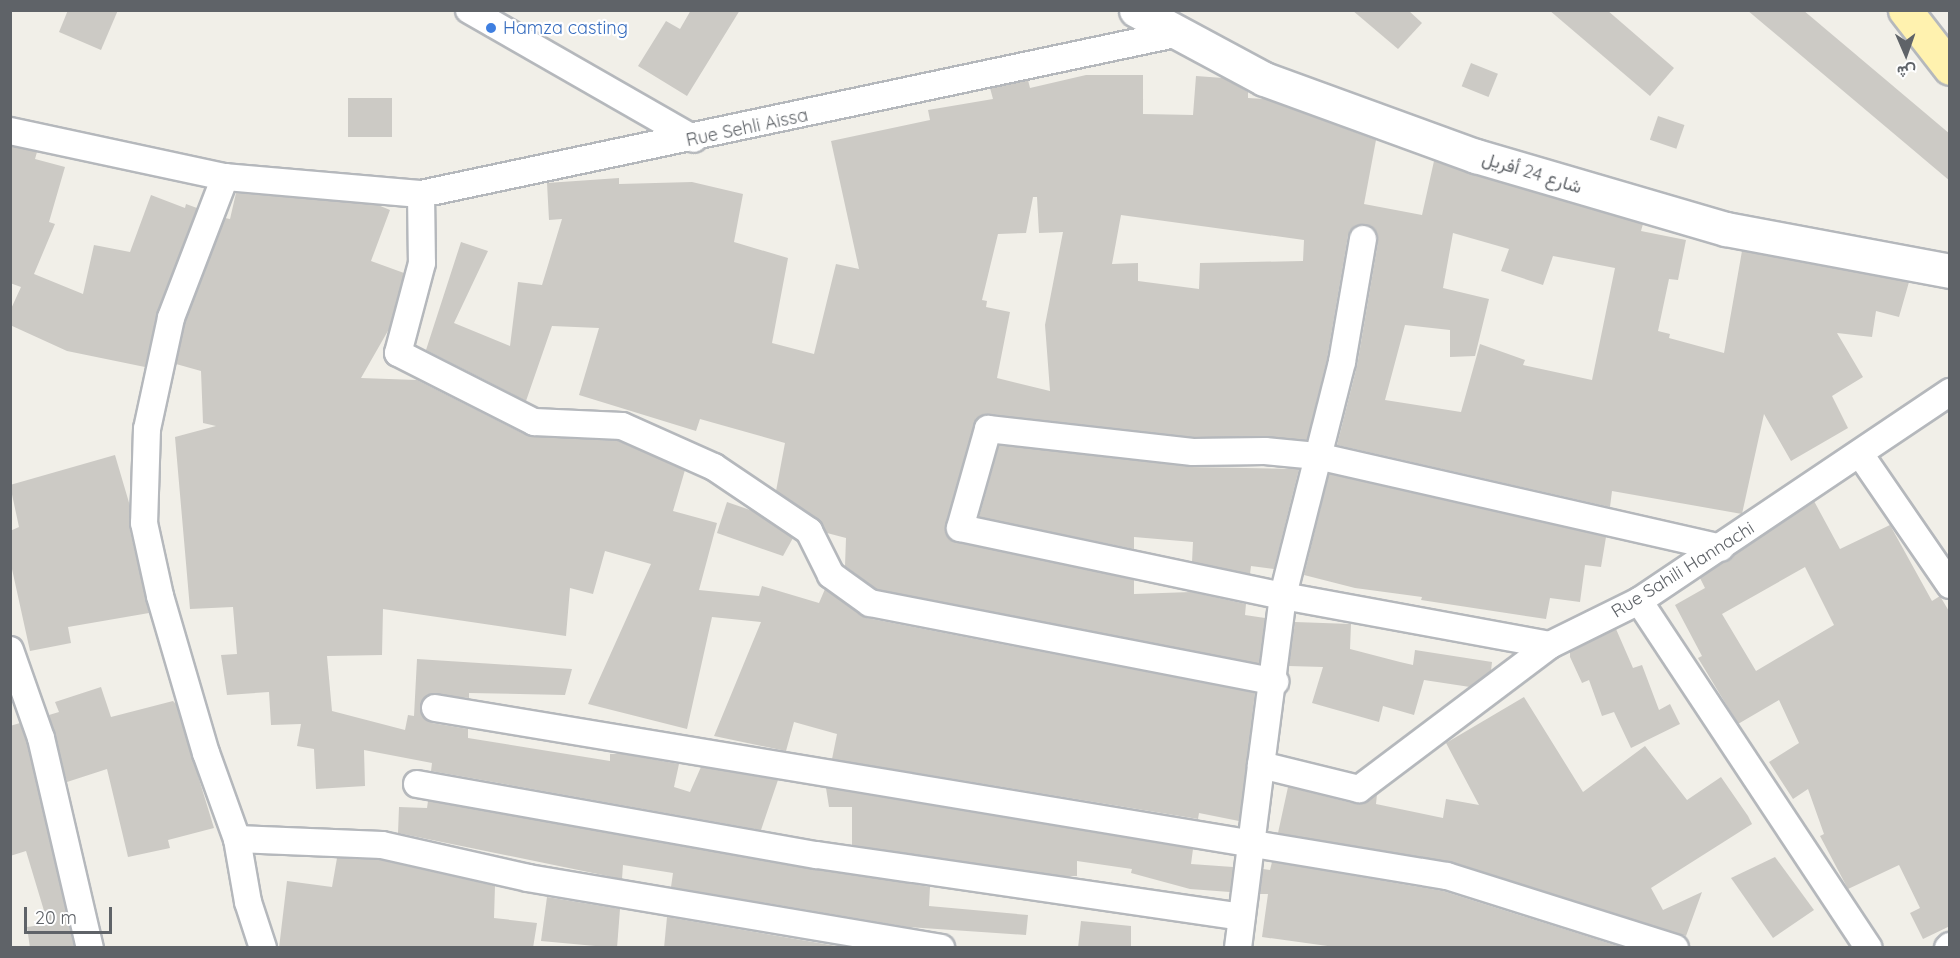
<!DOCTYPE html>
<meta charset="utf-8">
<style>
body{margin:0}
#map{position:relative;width:1960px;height:958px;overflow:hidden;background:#f1efe8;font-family:Quicksand,Vazirmatn,sans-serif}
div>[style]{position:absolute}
.building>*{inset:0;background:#cccac5;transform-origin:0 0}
.roads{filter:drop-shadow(2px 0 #b5b8bc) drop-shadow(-2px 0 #b5b8bc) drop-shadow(0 2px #b5b8bc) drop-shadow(0 -2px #b5b8bc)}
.street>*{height:26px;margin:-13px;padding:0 13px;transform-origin:13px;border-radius:13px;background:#fff}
.secondary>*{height:33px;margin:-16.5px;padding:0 16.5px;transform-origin:16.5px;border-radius:16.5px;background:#fff}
.primary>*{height:33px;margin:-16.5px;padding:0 16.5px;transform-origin:16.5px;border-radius:16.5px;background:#fff2af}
.dots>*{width:16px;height:16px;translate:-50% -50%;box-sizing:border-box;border:3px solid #fff;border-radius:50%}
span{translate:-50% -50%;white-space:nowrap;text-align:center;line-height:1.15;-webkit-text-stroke:4.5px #fff;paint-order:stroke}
.shop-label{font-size:18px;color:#366cbe}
.left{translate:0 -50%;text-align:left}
.street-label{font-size:18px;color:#5f6368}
.frame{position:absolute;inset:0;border:12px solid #5f6368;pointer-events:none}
.north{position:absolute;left:1876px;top:24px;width:60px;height:60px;-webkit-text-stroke:4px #fff;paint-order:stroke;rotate:178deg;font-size:16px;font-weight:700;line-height:24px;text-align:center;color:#5f6368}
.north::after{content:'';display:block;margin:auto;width:21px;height:27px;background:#5f6368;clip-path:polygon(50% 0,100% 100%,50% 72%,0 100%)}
.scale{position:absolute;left:24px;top:907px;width:88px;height:27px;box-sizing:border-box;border:3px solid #5f6368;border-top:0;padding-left:8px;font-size:18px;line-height:21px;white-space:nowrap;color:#5f6368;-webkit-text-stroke:4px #fff;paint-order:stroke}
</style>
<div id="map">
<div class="building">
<i style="clip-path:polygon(68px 10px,118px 10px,101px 50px,59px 32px)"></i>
<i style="clip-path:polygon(691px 10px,740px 10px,687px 96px,638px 66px,666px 21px,680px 29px)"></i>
<i style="clip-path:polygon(1352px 10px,1408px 10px,1422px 23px,1398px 49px)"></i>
<i style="clip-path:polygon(1549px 10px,1607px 10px,1674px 68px,1650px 96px)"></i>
<i style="clip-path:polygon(1747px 10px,1803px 10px,1950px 134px,1950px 181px)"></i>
<i style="left:1471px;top:63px;width:29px;height:25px;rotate:22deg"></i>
<i style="clip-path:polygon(evenodd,1086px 75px,1143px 75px,1143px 114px,1193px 115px,1196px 76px,1223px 78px,1248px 92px,1248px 98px,1265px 99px,1376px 140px,1364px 204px,1422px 215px,1434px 161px,1643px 224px,1641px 231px,1686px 240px,1678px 280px,1669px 279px,1658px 331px,1670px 334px,1669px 338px,1724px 353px,1742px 251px,1909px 282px,1899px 317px,1876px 311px,1872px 337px,1837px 333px,1863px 377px,1832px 396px,1848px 428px,1791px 461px,1764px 414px,1742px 514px,1612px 491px,1610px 507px,1337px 445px,1357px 366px,1378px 242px,1373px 228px,1365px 224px,1352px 229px,1348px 236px,1327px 359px,1307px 440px,1194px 437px,990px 414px,977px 419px,946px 524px,950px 539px,1134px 580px,1134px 594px,1191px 592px,1246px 604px,1245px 615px,1265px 618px,1259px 664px,876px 589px,845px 566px,846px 538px,827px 533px,817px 519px,776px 491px,785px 443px,700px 419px,696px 431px,579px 395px,599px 328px,552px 326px,526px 401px,426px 350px,461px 242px,488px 251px,454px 323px,510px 346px,518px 282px,542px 285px,562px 219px,549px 220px,547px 183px,619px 178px,619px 184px,692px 182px,743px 194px,734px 242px,788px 258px,772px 343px,814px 354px,836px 264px,859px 269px,831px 141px,930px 120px,928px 110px,993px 99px,990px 88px,1028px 80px,1030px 88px,1086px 75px,1033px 197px,1037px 197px,1039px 233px,1063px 232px,1045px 325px,1050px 391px,997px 378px,1010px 312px,986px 307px,987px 301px,982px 300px,998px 234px,1026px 233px,1033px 197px,1086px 75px,1121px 215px,1304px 240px,1303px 261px,1200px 263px,1199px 289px,1138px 281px,1138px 263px,1112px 264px,1121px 215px,1086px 75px,1453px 233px,1509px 249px,1501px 271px,1543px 285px,1553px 256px,1615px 268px,1592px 380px,1523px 365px,1525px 360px,1480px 344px,1461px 412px,1385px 400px,1405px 325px,1450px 330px,1450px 357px,1475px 356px,1489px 299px,1443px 288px,1453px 233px)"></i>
<i style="left:348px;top:98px;width:44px;height:39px"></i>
<i style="left:1658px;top:116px;width:28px;height:25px;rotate:19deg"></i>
<i style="clip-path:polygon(10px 146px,37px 152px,35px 159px,65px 167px,49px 222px,55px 224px,34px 274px,83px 294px,94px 245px,130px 252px,151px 195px,185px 208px,186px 204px,197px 208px,157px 313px,145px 367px,67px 351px,10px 325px,10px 311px,21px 287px,10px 283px)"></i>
<i style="clip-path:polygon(236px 193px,378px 205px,390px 210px,371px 261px,404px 273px,389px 329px,361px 378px,417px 380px,528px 436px,618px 441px,685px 470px,673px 511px,717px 523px,699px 590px,759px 596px,762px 586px,819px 603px,825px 589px,867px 618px,1255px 693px,1239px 821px,1199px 813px,1198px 819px,832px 759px,837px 734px,794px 722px,786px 751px,714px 736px,761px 622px,712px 617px,687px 729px,588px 704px,651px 564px,605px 551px,593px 594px,570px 588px,566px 636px,383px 609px,382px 655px,327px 656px,332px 711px,405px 730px,408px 715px,414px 716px,417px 659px,572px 669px,565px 695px,469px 693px,469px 698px,430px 694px,423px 699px,421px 713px,432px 723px,468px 729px,468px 738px,610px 761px,610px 754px,622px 754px,679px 764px,674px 787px,690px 792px,701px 767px,778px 780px,761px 830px,431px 771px,432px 763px,364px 750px,365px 786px,316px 789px,314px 749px,297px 746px,301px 724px,271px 725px,269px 692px,227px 695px,221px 655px,237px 654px,233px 607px,190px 609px,175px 437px,216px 426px,203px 423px,201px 371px,176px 364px,185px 322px,225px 218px,230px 219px)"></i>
<i style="clip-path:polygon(999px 445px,1191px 467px,1299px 469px,1274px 569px,1251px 566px,1250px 574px,1192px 562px,1193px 542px,1134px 537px,1134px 549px,979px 517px)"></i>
<i style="clip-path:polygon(115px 455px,130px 506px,129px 526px,149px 613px,68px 627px,71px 643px,30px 651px,10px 560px,10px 531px,19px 527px,10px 485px)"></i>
<i style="clip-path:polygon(1329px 474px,1606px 537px,1601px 567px,1585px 565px,1580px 602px,1550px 598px,1546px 619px,1421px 600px,1422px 597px,1355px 588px,1304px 575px)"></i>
<i style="clip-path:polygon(evenodd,1814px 501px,1840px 549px,1890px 525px,1932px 601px,1940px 596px,1950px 613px,1950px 926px,1923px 939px,1910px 913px,1920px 908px,1899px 865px,1848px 889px,1820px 836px,1824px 834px,1808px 789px,1793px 799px,1769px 762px,1799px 743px,1779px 700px,1738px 724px,1698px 658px,1702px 656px,1675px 605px,1705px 588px,1700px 578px,1814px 501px,1805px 567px,1834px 625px,1756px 671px,1722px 614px,1805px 567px)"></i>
<i style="clip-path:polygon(727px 502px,753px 511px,793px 538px,783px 556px,717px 533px)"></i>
<i style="clip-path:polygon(1295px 622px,1351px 624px,1350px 649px,1400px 662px,1413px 665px,1415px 650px,1492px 662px,1491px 671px,1470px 687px,1424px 680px,1414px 715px,1383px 706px,1379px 722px,1312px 703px,1323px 667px,1289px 666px)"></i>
<i style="clip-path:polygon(1616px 629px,1633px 668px,1642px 665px,1659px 710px,1670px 704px,1680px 724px,1631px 748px,1614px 712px,1602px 716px,1589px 680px,1582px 683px,1570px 657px,1570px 652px)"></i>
<i style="clip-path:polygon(101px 687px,111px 717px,173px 701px,176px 704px,214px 828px,168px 840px,170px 848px,128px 857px,107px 769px,67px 782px,49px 715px,59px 712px,55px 702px)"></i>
<i style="clip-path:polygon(1524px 697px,1583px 792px,1645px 746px,1687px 800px,1721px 777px,1748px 816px,1752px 824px,1651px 888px,1663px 910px,1702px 892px,1686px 936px,1452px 862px,1278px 833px,1288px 787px,1356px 804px,1377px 794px,1376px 804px,1443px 818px,1446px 799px,1479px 805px,1446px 743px)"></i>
<i style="clip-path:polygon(20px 723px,27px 742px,74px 946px,30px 948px,27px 927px,48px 924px,26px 851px,10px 856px,10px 726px)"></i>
<i style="clip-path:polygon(826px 788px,1193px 849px,1191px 864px,1233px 867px,1230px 892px,1190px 889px,1131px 873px,1132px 869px,1077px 861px,1077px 876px,1064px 876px,852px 845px,852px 807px,829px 807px)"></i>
<i style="clip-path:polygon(428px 801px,930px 887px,929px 906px,1028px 915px,1026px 935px,908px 927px,671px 887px,673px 873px,623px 865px,622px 879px,398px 833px,399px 807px,427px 808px)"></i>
<i style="clip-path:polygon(1775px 857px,1814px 910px,1773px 938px,1731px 878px)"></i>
<i style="clip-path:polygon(337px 858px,380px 860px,495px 886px,494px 918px,537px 923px,533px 948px,279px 948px,287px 881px,332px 887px)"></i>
<i style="clip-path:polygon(1272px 862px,1443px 891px,1624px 948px,1342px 948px,1262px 937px,1268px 894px,1260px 894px,1263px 869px,1270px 870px)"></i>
<i style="clip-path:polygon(547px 897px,620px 909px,617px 948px,541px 941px)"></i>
<i style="clip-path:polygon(667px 917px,848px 948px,664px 948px)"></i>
<i style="clip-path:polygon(1081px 921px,1131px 926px,1131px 948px,1078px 948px)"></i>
</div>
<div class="roads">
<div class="street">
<i style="left:469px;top:10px;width:259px;rotate:29.8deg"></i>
<i style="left:10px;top:131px;width:220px;rotate:12.1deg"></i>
<i style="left:225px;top:177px;width:197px;rotate:5deg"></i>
<i style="left:421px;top:194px;width:771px;rotate:-11.98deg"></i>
<i style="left:225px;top:177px;width:151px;rotate:111deg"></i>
<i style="left:171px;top:318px;width:114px;rotate:102.2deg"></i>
<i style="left:147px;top:429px;width:94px;rotate:91.8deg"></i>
<i style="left:144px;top:523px;width:75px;rotate:77.6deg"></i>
<i style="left:160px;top:596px;width:164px;rotate:73.7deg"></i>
<i style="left:206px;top:753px;width:91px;rotate:70.2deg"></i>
<i style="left:237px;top:839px;width:64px;rotate:80.1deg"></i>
<i style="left:248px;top:902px;width:48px;rotate:71.9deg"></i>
<i style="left:421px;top:194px;width:69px;rotate:89.2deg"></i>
<i style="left:422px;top:263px;width:93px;rotate:104.9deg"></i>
<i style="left:398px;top:353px;width:153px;rotate:26.9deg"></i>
<i style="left:534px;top:422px;width:88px;rotate:2.6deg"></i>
<i style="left:622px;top:426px;width:101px;rotate:24deg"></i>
<i style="left:714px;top:467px;width:115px;rotate:34deg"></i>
<i style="left:809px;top:531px;width:49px;rotate:63.4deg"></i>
<i style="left:831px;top:575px;width:48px;rotate:35.7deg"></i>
<i style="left:870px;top:603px;width:413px;rotate:11deg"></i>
<i style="left:1363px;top:239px;width:125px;rotate:99.7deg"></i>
<i style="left:1342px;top:362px;width:241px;rotate:104.2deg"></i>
<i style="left:1283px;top:596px;width:170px;rotate:97.4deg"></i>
<i style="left:1261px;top:765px;width:101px;rotate:13.8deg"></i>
<i style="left:1359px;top:789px;width:239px;rotate:-37deg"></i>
<i style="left:1550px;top:645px;width:99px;rotate:-26.3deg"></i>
<i style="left:1639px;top:601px;width:375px;rotate:-33.9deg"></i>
<i style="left:1860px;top:454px;width:159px;rotate:55.5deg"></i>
<i style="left:1639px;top:601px;width:416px;rotate:56.5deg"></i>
<i style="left:1550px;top:645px;width:271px;rotate:-169.6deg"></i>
<i style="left:1283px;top:596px;width:330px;rotate:-168.1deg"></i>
<i style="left:960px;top:528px;width:103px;rotate:-74.2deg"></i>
<i style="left:988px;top:429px;width:206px;rotate:6.4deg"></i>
<i style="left:1193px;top:452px;width:72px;rotate:-0.8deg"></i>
<i style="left:1265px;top:451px;width:52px;rotate:5.5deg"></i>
<i style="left:1317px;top:456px;width:414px;rotate:12.8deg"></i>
<i style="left:10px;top:650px;width:93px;rotate:70.6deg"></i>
<i style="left:41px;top:738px;width:216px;rotate:76.9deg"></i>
<i style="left:435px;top:708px;width:1026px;rotate:9.43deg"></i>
<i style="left:1447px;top:876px;width:239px;rotate:17.5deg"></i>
<i style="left:417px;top:784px;width:406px;rotate:10.1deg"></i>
<i style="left:817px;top:855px;width:429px;rotate:8.3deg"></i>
<i style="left:237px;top:839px;width:145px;rotate:2.4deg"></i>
<i style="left:382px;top:845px;width:150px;rotate:12.7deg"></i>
<i style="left:528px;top:878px;width:419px;rotate:9.6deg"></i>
<i style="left:1238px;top:948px;width:184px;rotate:-82.8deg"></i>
<i style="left:1948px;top:948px;width:3px;rotate:-45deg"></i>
</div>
<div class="secondary">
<i style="left:1136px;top:10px;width:145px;rotate:28.3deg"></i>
<i style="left:1264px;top:79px;width:226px;rotate:20deg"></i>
<i style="left:1476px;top:156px;width:260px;rotate:16.3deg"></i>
<i style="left:1726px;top:229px;width:228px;rotate:10.6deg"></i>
</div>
<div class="primary">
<i style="left:1905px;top:10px;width:73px;rotate:52.2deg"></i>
</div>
</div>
<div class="dots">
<i style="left:491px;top:28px;background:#3f7fe0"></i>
</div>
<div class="shop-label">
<span class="left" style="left:503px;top:28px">Hamza casting</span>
</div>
<div class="street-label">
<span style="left:747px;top:128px;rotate:-12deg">Rue Sehli Aissa</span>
<span style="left:1532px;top:173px;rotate:17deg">شارع 24 أفريل</span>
<span style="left:1683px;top:570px;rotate:-32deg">Rue Sahili Hannachi</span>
</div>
<div class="frame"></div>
<div class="north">ش</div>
<div class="scale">20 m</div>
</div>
